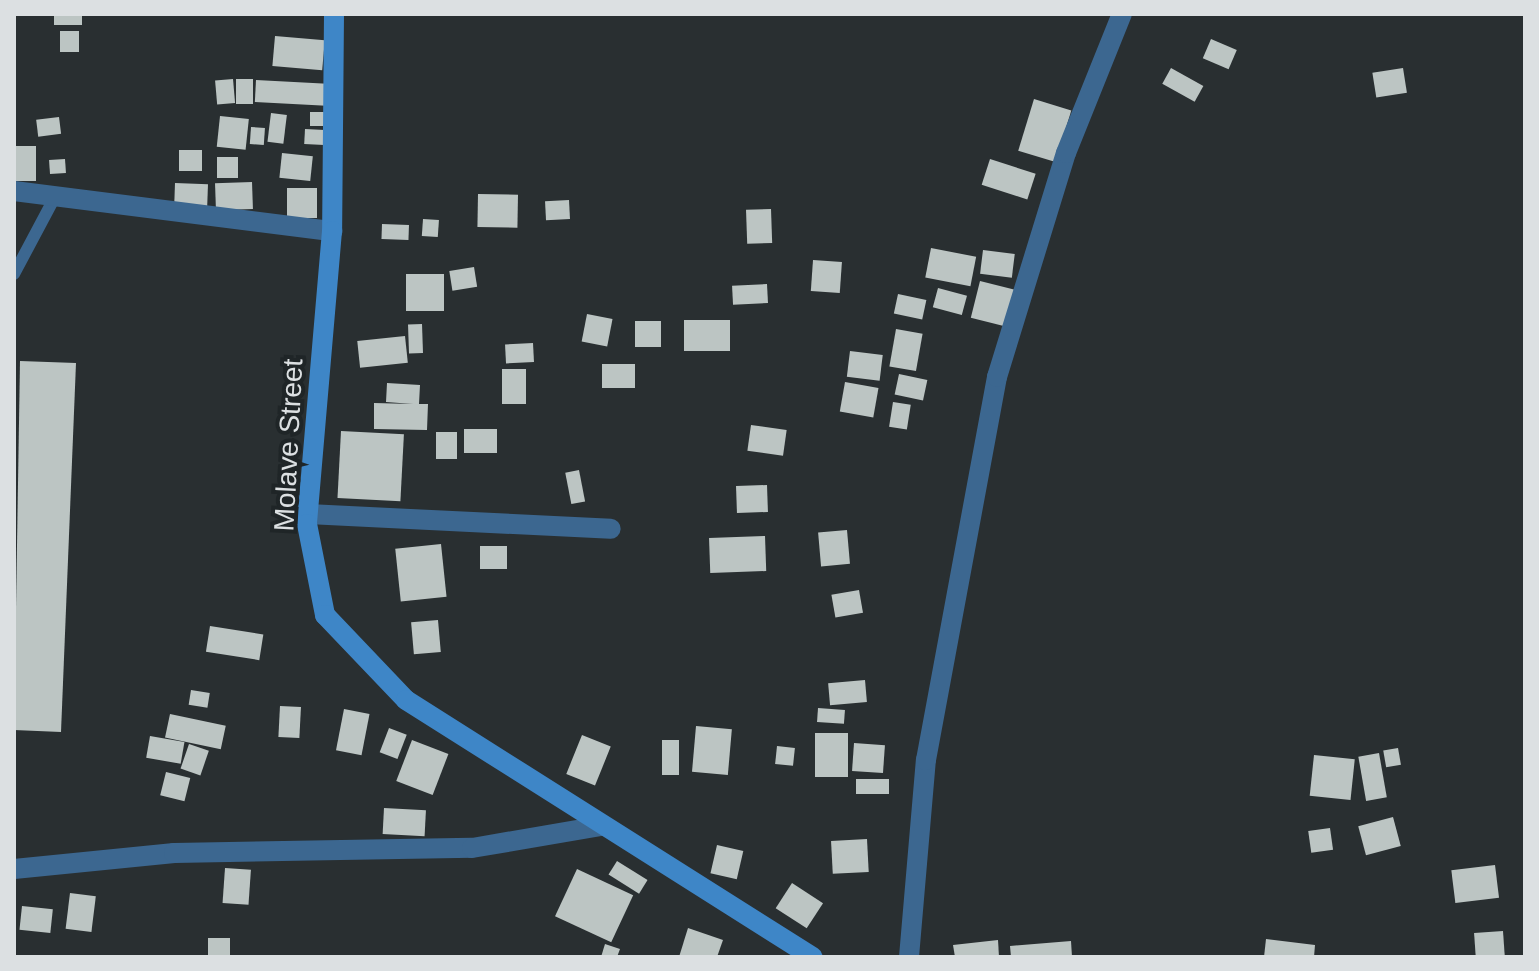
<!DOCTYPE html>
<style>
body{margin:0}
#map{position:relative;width:1539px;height:971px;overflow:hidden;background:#292f31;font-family:Helvetica,sans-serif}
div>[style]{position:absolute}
.building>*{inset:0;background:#bcc5c3;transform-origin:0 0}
.lane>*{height:12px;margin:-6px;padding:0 6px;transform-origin:6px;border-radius:6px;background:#3c6790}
.street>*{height:20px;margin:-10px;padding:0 10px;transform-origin:10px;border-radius:10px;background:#3c6790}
.secondary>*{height:20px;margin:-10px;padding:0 10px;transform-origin:10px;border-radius:10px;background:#3e86c7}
span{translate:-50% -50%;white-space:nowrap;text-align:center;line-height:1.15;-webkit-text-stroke:8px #1f2527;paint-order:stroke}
.street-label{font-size:28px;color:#dce0e2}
.frame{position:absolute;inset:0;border:16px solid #dce0e2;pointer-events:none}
</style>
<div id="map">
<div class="building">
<i style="left:54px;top:14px;width:28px;height:11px"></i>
<i style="left:60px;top:31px;width:19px;height:21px"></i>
<i style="left:275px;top:36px;width:50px;height:30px;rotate:5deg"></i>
<i style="left:1211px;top:39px;width:28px;height:21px;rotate:23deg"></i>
<i style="left:1171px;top:68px;width:37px;height:18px;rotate:29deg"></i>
<i style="left:1403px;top:68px;width:25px;height:31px;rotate:81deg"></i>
<i style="left:233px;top:79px;width:24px;height:18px;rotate:85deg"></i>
<i style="left:236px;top:79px;width:17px;height:25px"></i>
<i style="left:256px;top:80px;width:76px;height:22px;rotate:3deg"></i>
<i style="left:1034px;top:99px;width:39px;height:54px;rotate:17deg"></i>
<i style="left:310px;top:112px;width:17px;height:14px"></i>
<i style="left:271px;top:113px;width:16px;height:29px;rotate:7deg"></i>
<i style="left:220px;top:116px;width:29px;height:31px;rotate:6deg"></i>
<i style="left:59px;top:117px;width:17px;height:23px;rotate:83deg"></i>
<i style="left:251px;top:127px;width:14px;height:17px;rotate:4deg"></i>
<i style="left:305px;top:129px;width:20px;height:15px;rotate:3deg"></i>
<i style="left:14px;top:146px;width:22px;height:35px"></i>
<i style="left:202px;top:150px;width:21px;height:23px;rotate:90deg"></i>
<i style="left:282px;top:153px;width:31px;height:25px;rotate:6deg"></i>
<i style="left:217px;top:157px;width:21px;height:21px"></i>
<i style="left:65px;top:159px;width:14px;height:16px;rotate:86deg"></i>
<i style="left:990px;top:159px;width:48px;height:27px;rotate:18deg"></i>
<i style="left:252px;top:182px;width:27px;height:37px;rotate:88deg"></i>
<i style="left:175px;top:183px;width:33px;height:23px;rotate:2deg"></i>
<i style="left:287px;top:188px;width:30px;height:30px"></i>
<i style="left:478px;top:194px;width:40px;height:33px;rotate:1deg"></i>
<i style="left:569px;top:200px;width:19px;height:24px;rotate:87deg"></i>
<i style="left:771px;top:209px;width:34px;height:25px;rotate:88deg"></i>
<i style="left:423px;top:219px;width:16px;height:17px;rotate:4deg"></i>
<i style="left:382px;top:224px;width:27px;height:15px;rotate:2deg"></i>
<i style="left:931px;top:248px;width:46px;height:30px;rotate:11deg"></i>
<i style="left:983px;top:250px;width:32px;height:24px;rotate:7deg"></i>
<i style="left:813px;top:260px;width:29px;height:31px;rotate:4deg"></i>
<i style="left:474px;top:267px;width:20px;height:25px;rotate:81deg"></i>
<i style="left:406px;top:274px;width:38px;height:37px"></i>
<i style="left:980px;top:281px;width:37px;height:38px;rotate:14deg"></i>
<i style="left:767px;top:284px;width:19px;height:35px;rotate:87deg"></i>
<i style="left:938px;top:288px;width:30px;height:20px;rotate:15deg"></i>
<i style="left:898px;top:294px;width:29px;height:20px;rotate:12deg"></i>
<i style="left:587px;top:314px;width:26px;height:28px;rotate:11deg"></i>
<i style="left:684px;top:320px;width:46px;height:31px"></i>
<i style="left:635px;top:321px;width:26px;height:26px"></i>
<i style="left:422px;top:324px;width:29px;height:14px;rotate:88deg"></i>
<i style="left:896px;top:329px;width:27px;height:38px;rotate:10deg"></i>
<i style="left:405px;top:336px;width:27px;height:48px;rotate:84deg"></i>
<i style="left:533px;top:343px;width:19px;height:28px;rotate:87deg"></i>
<i style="left:850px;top:351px;width:33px;height:26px;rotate:7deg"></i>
<i style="clip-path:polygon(20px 361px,76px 363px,61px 732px,14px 730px)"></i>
<i style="left:635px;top:364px;width:24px;height:33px;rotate:90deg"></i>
<i style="left:502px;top:369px;width:24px;height:35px"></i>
<i style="left:899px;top:374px;width:29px;height:21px;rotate:12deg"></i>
<i style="left:845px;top:382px;width:34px;height:30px;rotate:10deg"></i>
<i style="clip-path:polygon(387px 383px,420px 385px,419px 404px,428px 404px,427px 430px,374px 429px,374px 403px,413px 404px,386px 402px)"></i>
<i style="left:893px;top:402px;width:18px;height:25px;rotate:9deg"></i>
<i style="left:751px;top:425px;width:36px;height:26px;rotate:8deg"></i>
<i style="left:464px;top:429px;width:33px;height:24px"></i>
<i style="left:341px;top:431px;width:63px;height:67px;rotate:3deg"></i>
<i style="left:457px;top:432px;width:27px;height:21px;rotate:90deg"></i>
<i style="left:579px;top:470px;width:32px;height:14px;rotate:79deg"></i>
<i style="left:767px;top:485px;width:27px;height:31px;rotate:88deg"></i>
<i style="left:847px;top:530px;width:34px;height:29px;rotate:85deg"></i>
<i style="left:765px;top:536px;width:35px;height:56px;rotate:88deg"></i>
<i style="left:441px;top:544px;width:53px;height:46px;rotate:84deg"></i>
<i style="left:480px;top:546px;width:27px;height:23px"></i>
<i style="left:859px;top:590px;width:23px;height:28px;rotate:80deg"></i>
<i style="left:438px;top:620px;width:32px;height:27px;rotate:85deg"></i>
<i style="left:210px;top:626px;width:54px;height:26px;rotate:9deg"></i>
<i style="left:865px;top:680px;width:22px;height:37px;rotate:85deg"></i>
<i style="left:191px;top:690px;width:19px;height:15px;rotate:9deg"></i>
<i style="left:280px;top:706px;width:21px;height:31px;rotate:3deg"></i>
<i style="left:818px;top:708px;width:27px;height:14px;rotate:4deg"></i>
<i style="left:344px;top:709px;width:26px;height:42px;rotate:11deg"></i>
<i style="left:170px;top:714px;width:57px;height:24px;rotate:12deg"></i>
<i style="left:696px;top:726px;width:36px;height:46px;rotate:5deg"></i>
<i style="left:389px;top:728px;width:19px;height:26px;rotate:21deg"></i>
<i style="left:848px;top:733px;width:44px;height:33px;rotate:90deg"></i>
<i style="left:582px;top:735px;width:31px;height:42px;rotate:22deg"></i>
<i style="left:150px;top:736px;width:35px;height:22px;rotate:10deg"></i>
<i style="left:412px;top:740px;width:39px;height:44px;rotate:21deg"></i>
<i style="left:662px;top:740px;width:17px;height:35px"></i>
<i style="left:854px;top:743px;width:31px;height:28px;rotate:4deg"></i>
<i style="left:189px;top:744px;width:21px;height:26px;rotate:19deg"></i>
<i style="left:777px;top:746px;width:18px;height:18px;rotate:6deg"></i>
<i style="left:1398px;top:748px;width:17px;height:15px;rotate:80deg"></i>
<i style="left:1379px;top:753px;width:45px;height:21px;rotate:80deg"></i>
<i style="left:1314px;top:755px;width:41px;height:41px;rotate:6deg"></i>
<i style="left:166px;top:772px;width:25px;height:24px;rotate:14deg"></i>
<i style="left:889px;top:779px;width:15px;height:33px;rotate:90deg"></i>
<i style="left:384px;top:808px;width:42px;height:26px;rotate:3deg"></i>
<i style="left:1393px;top:817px;width:30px;height:36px;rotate:75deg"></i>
<i style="left:1330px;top:828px;width:22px;height:22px;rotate:82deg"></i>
<i style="left:867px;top:839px;width:33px;height:36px;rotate:87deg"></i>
<i style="left:717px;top:845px;width:27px;height:29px;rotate:13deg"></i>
<i style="left:617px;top:861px;width:36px;height:16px;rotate:32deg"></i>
<i style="left:1495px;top:865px;width:33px;height:44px;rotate:83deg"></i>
<i style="left:225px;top:868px;width:26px;height:35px;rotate:4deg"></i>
<i style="left:577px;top:869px;width:62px;height:52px;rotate:25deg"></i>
<i style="left:792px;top:883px;width:37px;height:30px;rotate:33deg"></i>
<i style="left:70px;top:893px;width:26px;height:36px;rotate:7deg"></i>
<i style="left:22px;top:906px;width:31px;height:24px;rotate:6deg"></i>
<i style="clip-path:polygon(688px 928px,723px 940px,717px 957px,679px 957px)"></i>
<i style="left:1503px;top:931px;width:26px;height:29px;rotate:86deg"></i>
<i style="left:208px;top:938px;width:22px;height:19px"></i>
<i style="clip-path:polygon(1266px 939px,1315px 945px,1314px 957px,1264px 957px)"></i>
<i style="clip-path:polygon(998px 940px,999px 957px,955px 957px,953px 945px)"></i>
<i style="clip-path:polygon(1071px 941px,1072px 957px,1011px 957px,1010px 946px)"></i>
<i style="clip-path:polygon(605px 944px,620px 949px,617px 957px,601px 957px)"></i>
</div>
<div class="lane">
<i style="left:14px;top:274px;width:89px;rotate:-62deg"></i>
</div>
<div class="street">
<i style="left:14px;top:191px;width:321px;rotate:7.2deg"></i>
<i style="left:308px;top:514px;width:303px;rotate:2.8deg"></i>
<i style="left:14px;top:869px;width:161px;rotate:-5.7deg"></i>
<i style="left:174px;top:853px;width:298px;rotate:-1deg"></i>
<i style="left:472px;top:848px;width:131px;rotate:-9.7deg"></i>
<i style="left:909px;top:957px;width:198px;rotate:-85.1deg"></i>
<i style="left:926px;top:760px;width:390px;rotate:-79.5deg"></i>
<i style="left:997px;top:377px;width:234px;rotate:-72.9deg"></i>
<i style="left:1066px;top:153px;width:150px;rotate:-68.1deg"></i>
</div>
<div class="secondary">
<i style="left:334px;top:14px;width:217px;rotate:90.5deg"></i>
<i style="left:332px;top:231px;width:294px;rotate:94.9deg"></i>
<i style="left:307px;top:524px;width:93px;rotate:78.8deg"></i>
<i style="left:325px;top:615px;width:117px;rotate:46.4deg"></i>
<i style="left:406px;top:700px;width:481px;rotate:32.3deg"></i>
</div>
<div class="street-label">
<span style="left:289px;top:445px;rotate:-87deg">Molave Street</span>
</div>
<div class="frame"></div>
</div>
